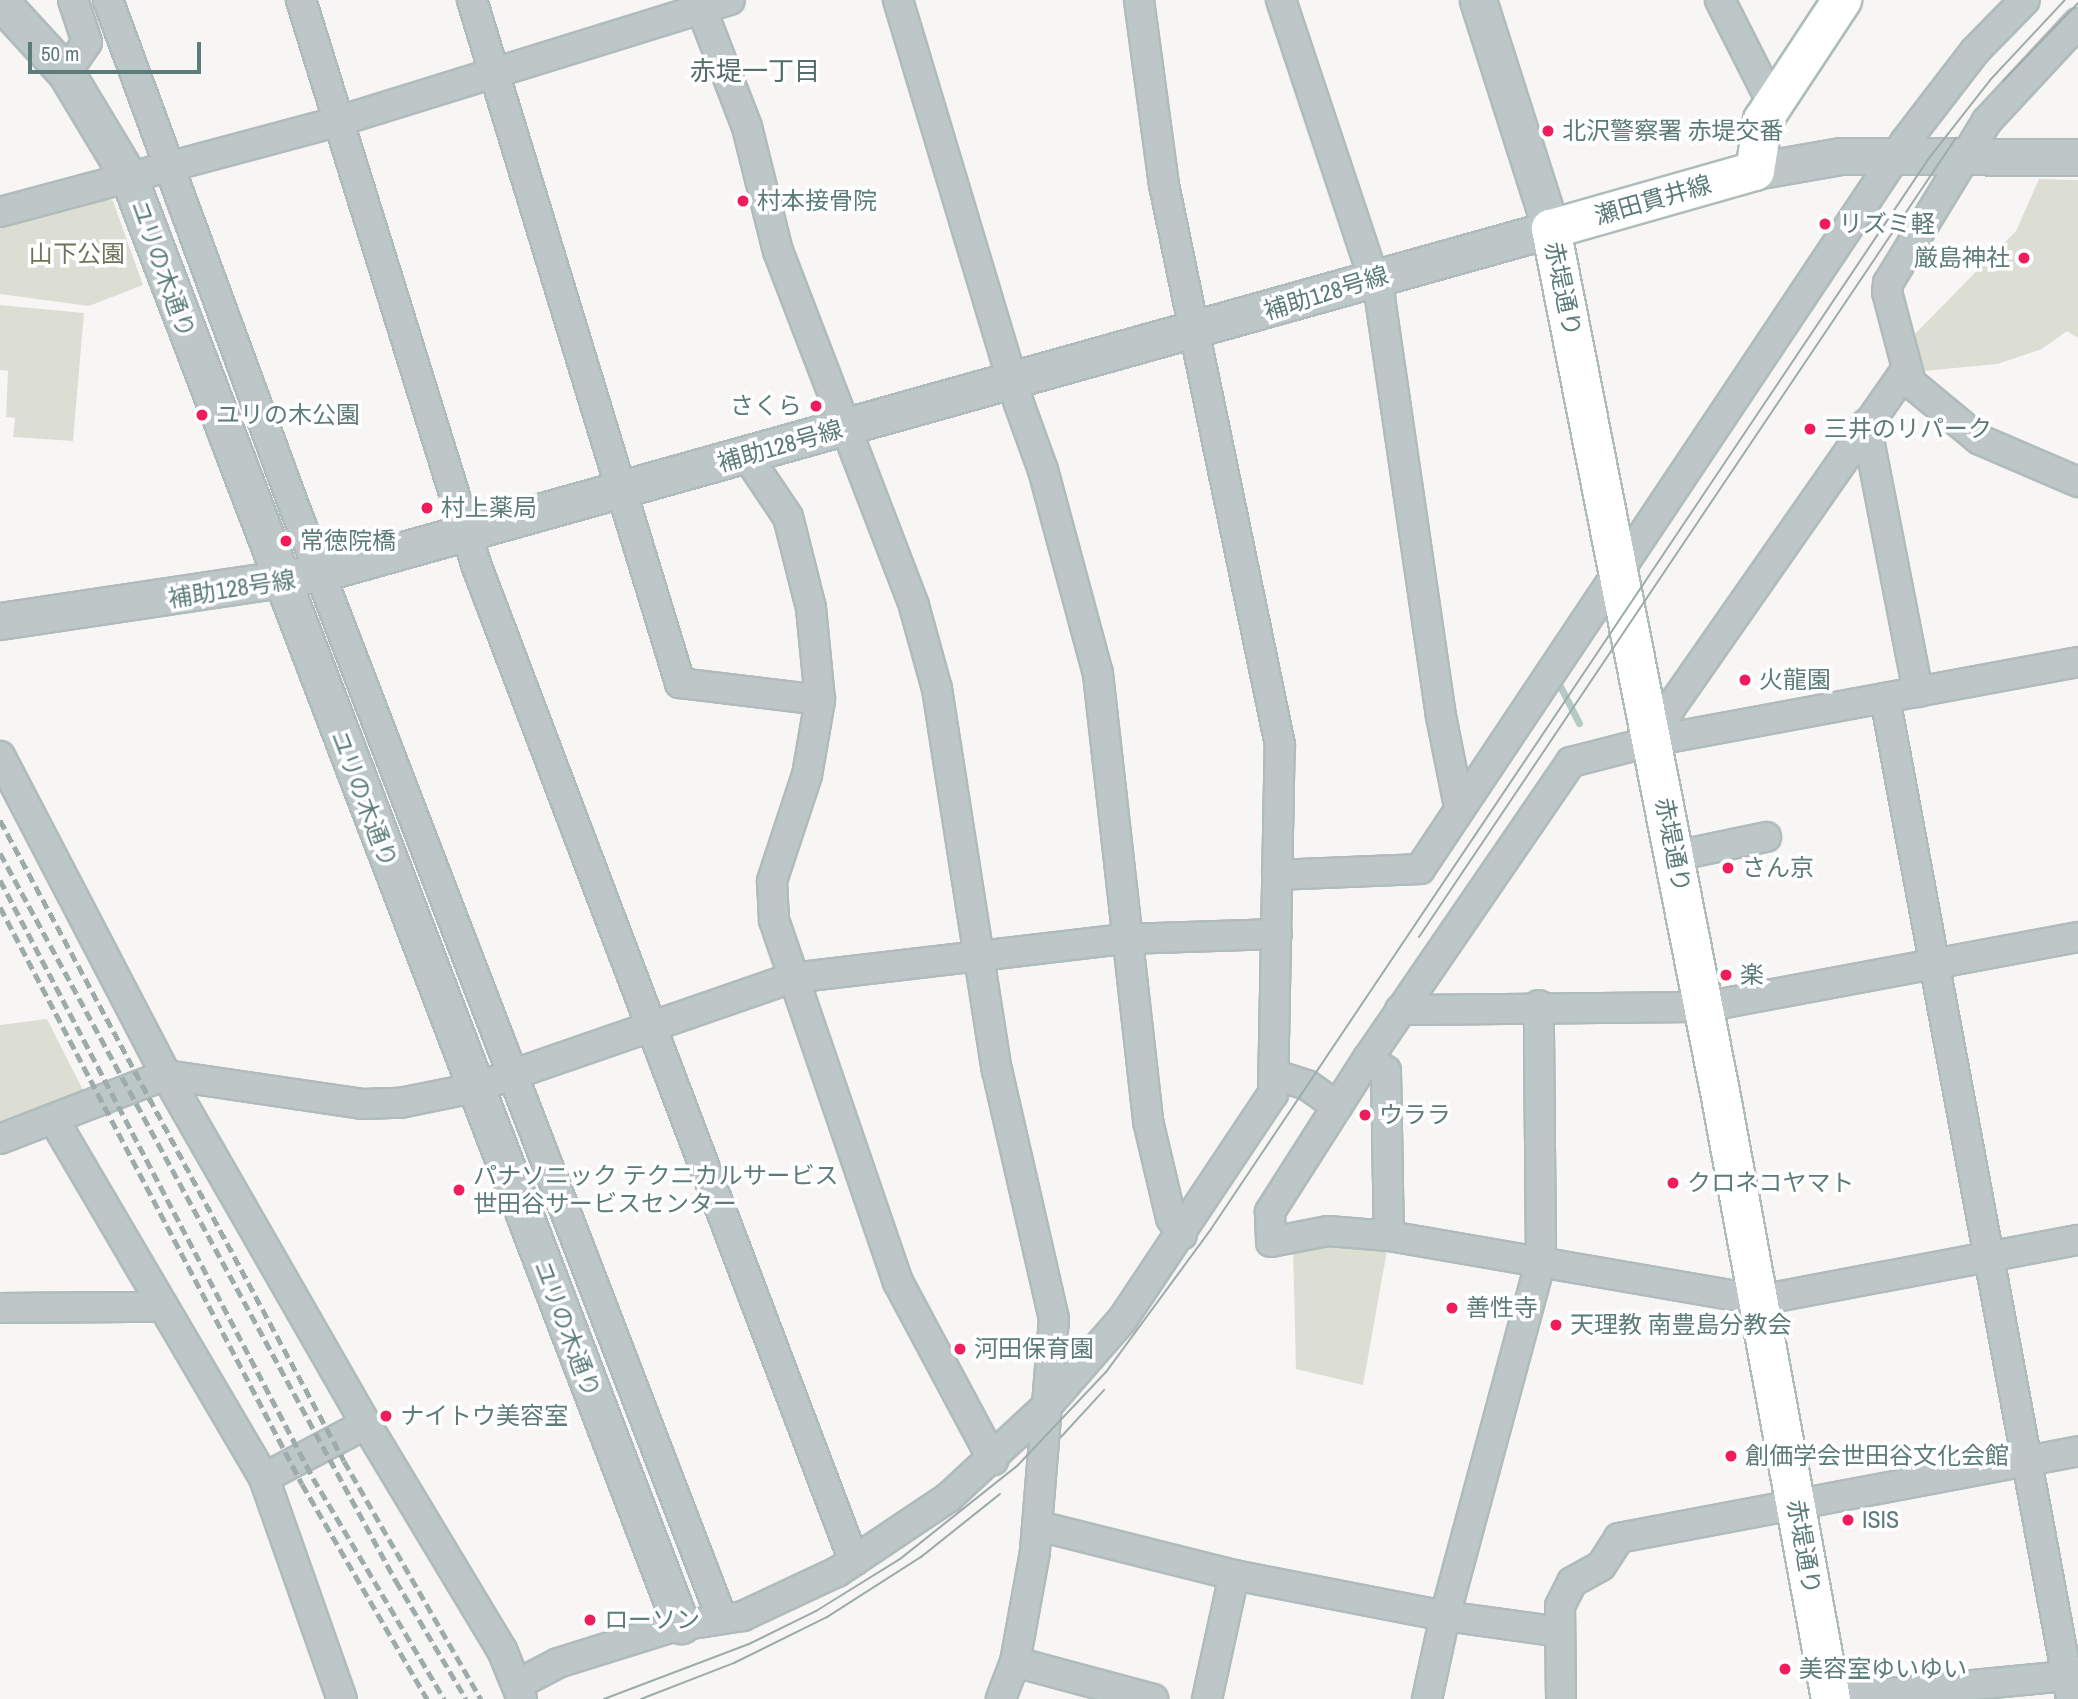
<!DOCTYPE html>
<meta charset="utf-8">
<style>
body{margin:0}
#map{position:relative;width:2078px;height:1699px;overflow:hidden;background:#f8f6f5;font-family:"Archivo Narrow","Noto Sans JP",sans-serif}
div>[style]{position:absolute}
.green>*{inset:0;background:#ddded3}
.stream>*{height:7px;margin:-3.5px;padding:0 3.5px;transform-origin:3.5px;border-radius:3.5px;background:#b6cac5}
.roads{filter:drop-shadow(2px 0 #b0bcbb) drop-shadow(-2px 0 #b0bcbb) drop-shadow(0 2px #b0bcbb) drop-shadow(0 -2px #b0bcbb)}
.minor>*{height:28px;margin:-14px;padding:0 14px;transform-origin:14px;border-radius:14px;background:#bdc7c7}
.tertiary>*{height:35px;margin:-17.5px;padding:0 17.5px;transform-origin:17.5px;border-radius:17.5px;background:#bdc7c7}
.secondary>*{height:38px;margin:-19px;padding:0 19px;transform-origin:19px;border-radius:19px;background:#fff}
.tram>*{height:2px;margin:-1px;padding:0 1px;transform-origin:1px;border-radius:1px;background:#9dacab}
.rail>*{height:5px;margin-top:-2.5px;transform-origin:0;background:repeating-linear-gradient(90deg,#9dacab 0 10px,transparent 0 15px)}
.dots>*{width:19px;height:19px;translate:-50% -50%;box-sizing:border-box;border:4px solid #fff;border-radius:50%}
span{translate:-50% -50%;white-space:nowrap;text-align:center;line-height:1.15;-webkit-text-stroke:7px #fff;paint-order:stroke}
.poi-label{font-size:24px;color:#5c7c79}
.left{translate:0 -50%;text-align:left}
.right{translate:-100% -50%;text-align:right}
.street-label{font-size:24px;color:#5c7c79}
.park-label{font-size:24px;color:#6e745c}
.neighbourhood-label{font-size:26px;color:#536d6a}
.scale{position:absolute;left:28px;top:42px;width:173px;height:32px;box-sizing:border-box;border:4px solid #5c7c79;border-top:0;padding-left:9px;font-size:21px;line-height:24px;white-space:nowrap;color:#5c7c79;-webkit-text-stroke:5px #fff;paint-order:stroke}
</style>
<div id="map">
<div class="green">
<i style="clip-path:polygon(2039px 179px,2078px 180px,2078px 338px,2067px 331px,2042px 349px,1997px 364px,1924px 371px,1908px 341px,2016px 231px)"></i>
<i style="clip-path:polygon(99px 195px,113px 201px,143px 285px,89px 306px,0 294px,0 221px)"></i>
<i style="clip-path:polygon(0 305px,84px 313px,73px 441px,13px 437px,15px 418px,6px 417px,8px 371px,0 370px)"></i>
<i style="clip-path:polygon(47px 1019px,86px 1096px,0 1128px,0 1025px)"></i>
<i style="clip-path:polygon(1333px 1241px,1388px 1245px,1363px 1385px,1296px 1369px,1293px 1249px)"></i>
</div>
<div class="stream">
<i style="left:1559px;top:684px;width:44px;rotate:62.9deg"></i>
</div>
<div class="roads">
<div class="minor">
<i style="left:108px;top:0;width:539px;rotate:69.82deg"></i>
<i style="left:294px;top:506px;width:1189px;rotate:68.96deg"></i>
<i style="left:301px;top:0;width:594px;rotate:72.76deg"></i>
<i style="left:477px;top:567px;width:1063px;rotate:69.23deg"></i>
<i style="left:472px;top:0;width:714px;rotate:73.06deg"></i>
<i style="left:680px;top:683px;width:141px;rotate:6.9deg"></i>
<i style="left:698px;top:0;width:136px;rotate:68.9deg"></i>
<i style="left:747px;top:127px;width:128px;rotate:76deg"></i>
<i style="left:778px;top:251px;width:380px;rotate:69deg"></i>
<i style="left:914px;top:606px;width:86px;rotate:74.5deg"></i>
<i style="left:937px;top:689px;width:386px;rotate:81.1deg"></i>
<i style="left:997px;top:1070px;width:255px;rotate:77.1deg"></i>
<i style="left:1054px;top:1319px;width:234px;rotate:94.7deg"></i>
<i style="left:1035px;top:1552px;width:112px;rotate:100.3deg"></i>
<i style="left:1015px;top:1662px;width:40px;rotate:111deg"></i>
<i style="left:898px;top:0;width:419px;rotate:73.3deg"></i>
<i style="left:1018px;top:401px;width:73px;rotate:70.1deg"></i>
<i style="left:1043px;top:470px;width:211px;rotate:74.9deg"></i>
<i style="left:1098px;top:674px;width:450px;rotate:83.6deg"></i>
<i style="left:1148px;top:1121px;width:100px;rotate:76.7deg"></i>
<i style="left:1171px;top:1218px;width:20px;rotate:57deg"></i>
<i style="left:1281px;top:0;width:314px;rotate:71.6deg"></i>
<i style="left:1380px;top:298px;width:422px;rotate:81.7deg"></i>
<i style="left:1441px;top:716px;width:92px;rotate:78.7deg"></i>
<i style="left:1720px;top:0;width:115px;rotate:63.2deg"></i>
<i style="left:2078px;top:23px;width:134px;rotate:132.9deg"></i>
<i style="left:1987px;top:121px;width:190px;rotate:121.4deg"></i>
<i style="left:1888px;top:283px;width:9px;rotate:96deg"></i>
<i style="left:1887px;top:292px;width:94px;rotate:75.2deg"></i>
<i style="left:1911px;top:383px;width:89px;rotate:39.6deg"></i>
<i style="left:1980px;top:440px;width:107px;rotate:23.2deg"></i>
<i style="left:66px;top:73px;width:37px;rotate:-56deg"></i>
<i style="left:87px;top:42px;width:44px;rotate:-108.4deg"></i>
<i style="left:0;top:212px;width:351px;rotate:-15deg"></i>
<i style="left:339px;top:121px;width:409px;rotate:-17.2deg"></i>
<i style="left:1866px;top:424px;width:273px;rotate:79deg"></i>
<i style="left:747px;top:456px;width:73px;rotate:56.1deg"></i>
<i style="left:788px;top:517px;width:94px;rotate:75.8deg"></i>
<i style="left:811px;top:608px;width:92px;rotate:84.4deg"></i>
<i style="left:820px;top:700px;width:76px;rotate:99.8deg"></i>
<i style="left:807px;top:775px;width:112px;rotate:108.3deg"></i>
<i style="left:772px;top:881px;width:39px;rotate:87deg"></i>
<i style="left:774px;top:920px;width:383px;rotate:71.1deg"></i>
<i style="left:898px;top:1282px;width:202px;rotate:61.9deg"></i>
<i style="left:2078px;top:662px;width:432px;rotate:169.5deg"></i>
<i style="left:1653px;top:741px;width:85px;rotate:165.6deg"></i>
<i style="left:1571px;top:762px;width:359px;rotate:124.4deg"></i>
<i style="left:1368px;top:1058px;width:183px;rotate:122.5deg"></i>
<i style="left:1270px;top:1212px;width:30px;rotate:88deg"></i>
<i style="left:1271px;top:1242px;width:58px;rotate:-10.9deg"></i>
<i style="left:1328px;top:1231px;width:61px;rotate:4.7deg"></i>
<i style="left:1389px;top:1236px;width:376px;rotate:9.8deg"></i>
<i style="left:1760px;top:1300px;width:324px;rotate:-10.7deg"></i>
<i style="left:1885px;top:698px;width:1018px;rotate:79.47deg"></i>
<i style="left:1653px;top:741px;width:38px;rotate:-62deg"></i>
<i style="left:1671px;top:707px;width:409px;rotate:-55.1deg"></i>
<i style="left:0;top:756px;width:360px;rotate:62.5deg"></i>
<i style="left:166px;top:1075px;width:402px;rotate:60.2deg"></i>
<i style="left:366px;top:1424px;width:264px;rotate:59deg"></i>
<i style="left:502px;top:1650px;width:53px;rotate:67.8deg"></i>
<i style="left:1675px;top:856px;width:93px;rotate:-11.8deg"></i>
<i style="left:1277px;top:875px;width:143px;rotate:-2.4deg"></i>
<i style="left:1420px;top:869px;width:874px;rotate:-56.29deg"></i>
<i style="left:1905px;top:142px;width:115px;rotate:-52.4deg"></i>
<i style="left:1975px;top:51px;width:71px;rotate:-45.6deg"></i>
<i style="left:1400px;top:1010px;width:304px;rotate:-0.6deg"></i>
<i style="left:1704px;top:1007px;width:380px;rotate:-10.6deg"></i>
<i style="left:1368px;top:1058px;width:22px;rotate:36deg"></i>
<i style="left:1386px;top:1071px;width:165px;rotate:89deg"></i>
<i style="left:1276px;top:1075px;width:33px;rotate:18deg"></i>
<i style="left:1307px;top:1085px;width:37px;rotate:35deg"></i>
<i style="left:54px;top:1120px;width:415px;rotate:59.6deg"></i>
<i style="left:264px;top:1478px;width:234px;rotate:70.6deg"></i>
<i style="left:0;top:1139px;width:178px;rotate:-21.1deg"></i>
<i style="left:166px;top:1075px;width:198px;rotate:8.4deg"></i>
<i style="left:362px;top:1104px;width:38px;rotate:-2deg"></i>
<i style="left:400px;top:1103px;width:76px;rotate:-11.5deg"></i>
<i style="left:474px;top:1088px;width:336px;rotate:-19.1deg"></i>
<i style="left:792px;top:978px;width:335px;rotate:-6.7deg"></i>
<i style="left:1125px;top:939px;width:152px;rotate:-1.9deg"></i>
<i style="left:0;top:1308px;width:163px;rotate:-0.4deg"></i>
<i style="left:264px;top:1478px;width:115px;rotate:-27.9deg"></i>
<i style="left:1039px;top:1526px;width:201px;rotate:14.1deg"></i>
<i style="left:1234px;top:1575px;width:215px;rotate:11deg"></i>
<i style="left:1445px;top:1616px;width:116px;rotate:7.9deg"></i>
<i style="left:1015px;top:1662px;width:143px;rotate:15deg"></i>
<i style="left:518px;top:1684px;width:45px;rotate:-27.7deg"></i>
<i style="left:558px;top:1663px;width:121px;rotate:-17.4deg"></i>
<i style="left:673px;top:1627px;width:71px;rotate:-8.9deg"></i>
<i style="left:743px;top:1616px;width:104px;rotate:-25.1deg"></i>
<i style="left:837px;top:1572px;width:135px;rotate:-33.8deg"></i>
<i style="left:949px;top:1497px;width:132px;rotate:-42.9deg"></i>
<i style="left:1046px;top:1407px;width:116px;rotate:-48.9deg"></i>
<i style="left:1122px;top:1320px;width:272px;rotate:-56.3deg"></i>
<i style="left:1273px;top:1094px;width:349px;rotate:-88.9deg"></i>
<i style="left:1280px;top:745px;width:572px;rotate:-101.7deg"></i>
<i style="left:1164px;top:185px;width:187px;rotate:-97.7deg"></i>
<i style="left:1207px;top:1699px;width:127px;rotate:-77.7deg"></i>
<i style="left:1427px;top:1699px;width:85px;rotate:-77.8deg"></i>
<i style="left:1445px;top:1616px;width:370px;rotate:-74.9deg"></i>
<i style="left:1541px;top:1259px;width:254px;rotate:-90.5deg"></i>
<i style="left:1561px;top:1699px;width:93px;rotate:-90.6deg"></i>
<i style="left:1560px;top:1606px;width:27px;rotate:-63deg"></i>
<i style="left:1572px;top:1582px;width:33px;rotate:-29deg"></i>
<i style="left:1601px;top:1566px;width:33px;rotate:-57deg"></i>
<i style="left:1619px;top:1538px;width:467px;rotate:-10.7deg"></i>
<i style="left:1827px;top:1699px;width:252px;rotate:-5.5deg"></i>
</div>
<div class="tertiary">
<i style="left:0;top:1px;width:98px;rotate:47.5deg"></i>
<i style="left:66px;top:73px;width:122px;rotate:59deg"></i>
<i style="left:129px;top:178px;width:1549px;rotate:69.12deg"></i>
<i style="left:1755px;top:171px;width:87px;rotate:-9.9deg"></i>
<i style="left:1841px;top:156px;width:237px;rotate:0.2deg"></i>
<i style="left:0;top:621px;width:325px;rotate:-8.5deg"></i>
<i style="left:321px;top:573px;width:1277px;rotate:-15.62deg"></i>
<i style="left:1551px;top:229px;width:240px;rotate:-107.7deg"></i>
</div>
<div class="secondary">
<i style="left:1831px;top:1699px;width:607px;rotate:-100.35deg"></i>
<i style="left:1722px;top:1102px;width:890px;rotate:-101.08deg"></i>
<i style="left:1551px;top:229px;width:212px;rotate:-15.9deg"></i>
<i style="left:1755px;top:171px;width:52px;rotate:-81.1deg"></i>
<i style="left:1763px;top:120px;width:144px;rotate:-56.6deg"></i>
</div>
</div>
<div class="tram">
<i style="left:2003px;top:81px;width:108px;rotate:-46.1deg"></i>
<i style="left:1419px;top:937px;width:963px;rotate:-56.1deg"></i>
<i style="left:1061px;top:1437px;width:64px;rotate:-47.5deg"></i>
<i style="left:604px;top:1699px;width:155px;rotate:-20.8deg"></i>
<i style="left:749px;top:1644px;width:75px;rotate:-26.2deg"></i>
<i style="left:816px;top:1611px;width:99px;rotate:-31.8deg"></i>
<i style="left:900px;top:1559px;width:151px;rotate:-38.5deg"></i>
<i style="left:1018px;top:1465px;width:128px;rotate:-46.6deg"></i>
<i style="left:1106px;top:1372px;width:177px;rotate:-53.7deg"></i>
<i style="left:1211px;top:1229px;width:1289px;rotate:-56.16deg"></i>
<i style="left:1929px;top:158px;width:100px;rotate:-51.9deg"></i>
<i style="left:1991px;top:79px;width:108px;rotate:-46.9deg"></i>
<i style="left:641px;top:1699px;width:100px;rotate:-21.2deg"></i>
<i style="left:734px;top:1663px;width:104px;rotate:-26.3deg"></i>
<i style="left:827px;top:1617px;width:112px;rotate:-32.6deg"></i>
<i style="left:921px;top:1557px;width:101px;rotate:-38.6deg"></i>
</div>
<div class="rail">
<i style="left:0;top:820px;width:727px;rotate:61.78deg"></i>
<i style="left:344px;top:1461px;width:275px;rotate:60.1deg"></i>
<i style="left:0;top:853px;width:829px;rotate:61.46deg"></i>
<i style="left:396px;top:1581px;width:137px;rotate:59.3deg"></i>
<i style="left:0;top:880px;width:675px;rotate:62.37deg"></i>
<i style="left:313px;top:1478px;width:257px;rotate:59.3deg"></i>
<i style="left:0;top:907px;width:651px;rotate:62.37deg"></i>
<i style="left:302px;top:1484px;width:249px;rotate:59.8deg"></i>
</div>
<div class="dots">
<i style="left:1548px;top:131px;background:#f11c5c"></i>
<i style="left:743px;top:201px;background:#f11c5c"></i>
<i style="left:1825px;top:224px;background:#f11c5c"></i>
<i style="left:2024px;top:258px;background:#f11c5c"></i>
<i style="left:816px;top:406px;background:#f11c5c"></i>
<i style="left:202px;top:415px;background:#f11c5c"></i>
<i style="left:1810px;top:429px;background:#f11c5c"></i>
<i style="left:427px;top:508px;background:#f11c5c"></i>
<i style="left:286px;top:541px;background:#f11c5c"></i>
<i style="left:1745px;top:680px;background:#f11c5c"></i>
<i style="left:1728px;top:868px;background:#f11c5c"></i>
<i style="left:1726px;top:975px;background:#f11c5c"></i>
<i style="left:1365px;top:1115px;background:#f11c5c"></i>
<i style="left:1673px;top:1183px;background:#f11c5c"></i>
<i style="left:459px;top:1190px;background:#f11c5c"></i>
<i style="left:1452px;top:1308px;background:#f11c5c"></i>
<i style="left:1556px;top:1325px;background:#f11c5c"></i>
<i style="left:960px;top:1349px;background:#f11c5c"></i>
<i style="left:386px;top:1416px;background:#f11c5c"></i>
<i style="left:1731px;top:1456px;background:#f11c5c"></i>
<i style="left:1848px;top:1520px;background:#f11c5c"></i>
<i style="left:590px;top:1620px;background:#f11c5c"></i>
<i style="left:1785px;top:1669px;background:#f11c5c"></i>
</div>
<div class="poi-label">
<span class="left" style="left:1562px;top:131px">北沢警察署 赤堤交番</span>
<span class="left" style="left:757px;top:201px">村本接骨院</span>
<span class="left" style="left:1839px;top:224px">リズミ軽</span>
<span class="right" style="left:2010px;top:258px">厳島神社</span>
<span class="right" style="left:802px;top:406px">さくら</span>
<span class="left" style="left:216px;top:415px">ユリの木公園</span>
<span class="left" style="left:1824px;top:429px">三井のリパーク</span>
<span class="left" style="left:441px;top:508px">村上薬局</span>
<span class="left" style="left:300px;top:541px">常徳院橋</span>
<span class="left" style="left:1759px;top:680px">火龍園</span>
<span class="left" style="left:1742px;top:868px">さん京</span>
<span class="left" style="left:1740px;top:975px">楽</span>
<span class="left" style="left:1379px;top:1115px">ウララ</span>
<span class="left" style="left:473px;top:1190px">パナソニック テクニカルサービス<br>世田谷サービスセンター</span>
<span class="left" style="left:1687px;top:1183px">クロネコヤマト</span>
<span class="left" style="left:1466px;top:1308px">善性寺</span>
<span class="left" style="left:1570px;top:1325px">天理教 南豊島分教会</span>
<span class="left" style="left:974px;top:1349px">河田保育園</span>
<span class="left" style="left:400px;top:1416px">ナイトウ美容室</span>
<span class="left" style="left:1745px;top:1456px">創価学会世田谷文化会館</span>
<span class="left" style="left:1862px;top:1520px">ISIS</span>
<span class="left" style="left:604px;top:1620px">ローソン</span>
<span class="left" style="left:1799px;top:1669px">美容室ゆいゆい</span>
</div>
<div class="street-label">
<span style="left:1653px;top:200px;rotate:-16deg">瀬田貫井線</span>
<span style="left:163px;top:269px;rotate:70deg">ユリの木通り</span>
<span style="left:1563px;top:289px;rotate:78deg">赤堤通り</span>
<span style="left:1326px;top:293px;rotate:-17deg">補助128号線</span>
<span style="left:780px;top:446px;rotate:-16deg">補助128号線</span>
<span style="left:232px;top:589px;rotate:-9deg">補助128号線</span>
<span style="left:364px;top:799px;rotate:69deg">ユリの木通り</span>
<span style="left:1673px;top:845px;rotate:79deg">赤堤通り</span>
<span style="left:567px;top:1329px;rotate:69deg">ユリの木通り</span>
<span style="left:1804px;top:1547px;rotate:80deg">赤堤通り</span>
</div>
<div class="park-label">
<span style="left:77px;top:254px">山下公園</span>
</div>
<div class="neighbourhood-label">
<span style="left:755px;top:71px">赤堤一丁目</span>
</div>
<div class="scale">50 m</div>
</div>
